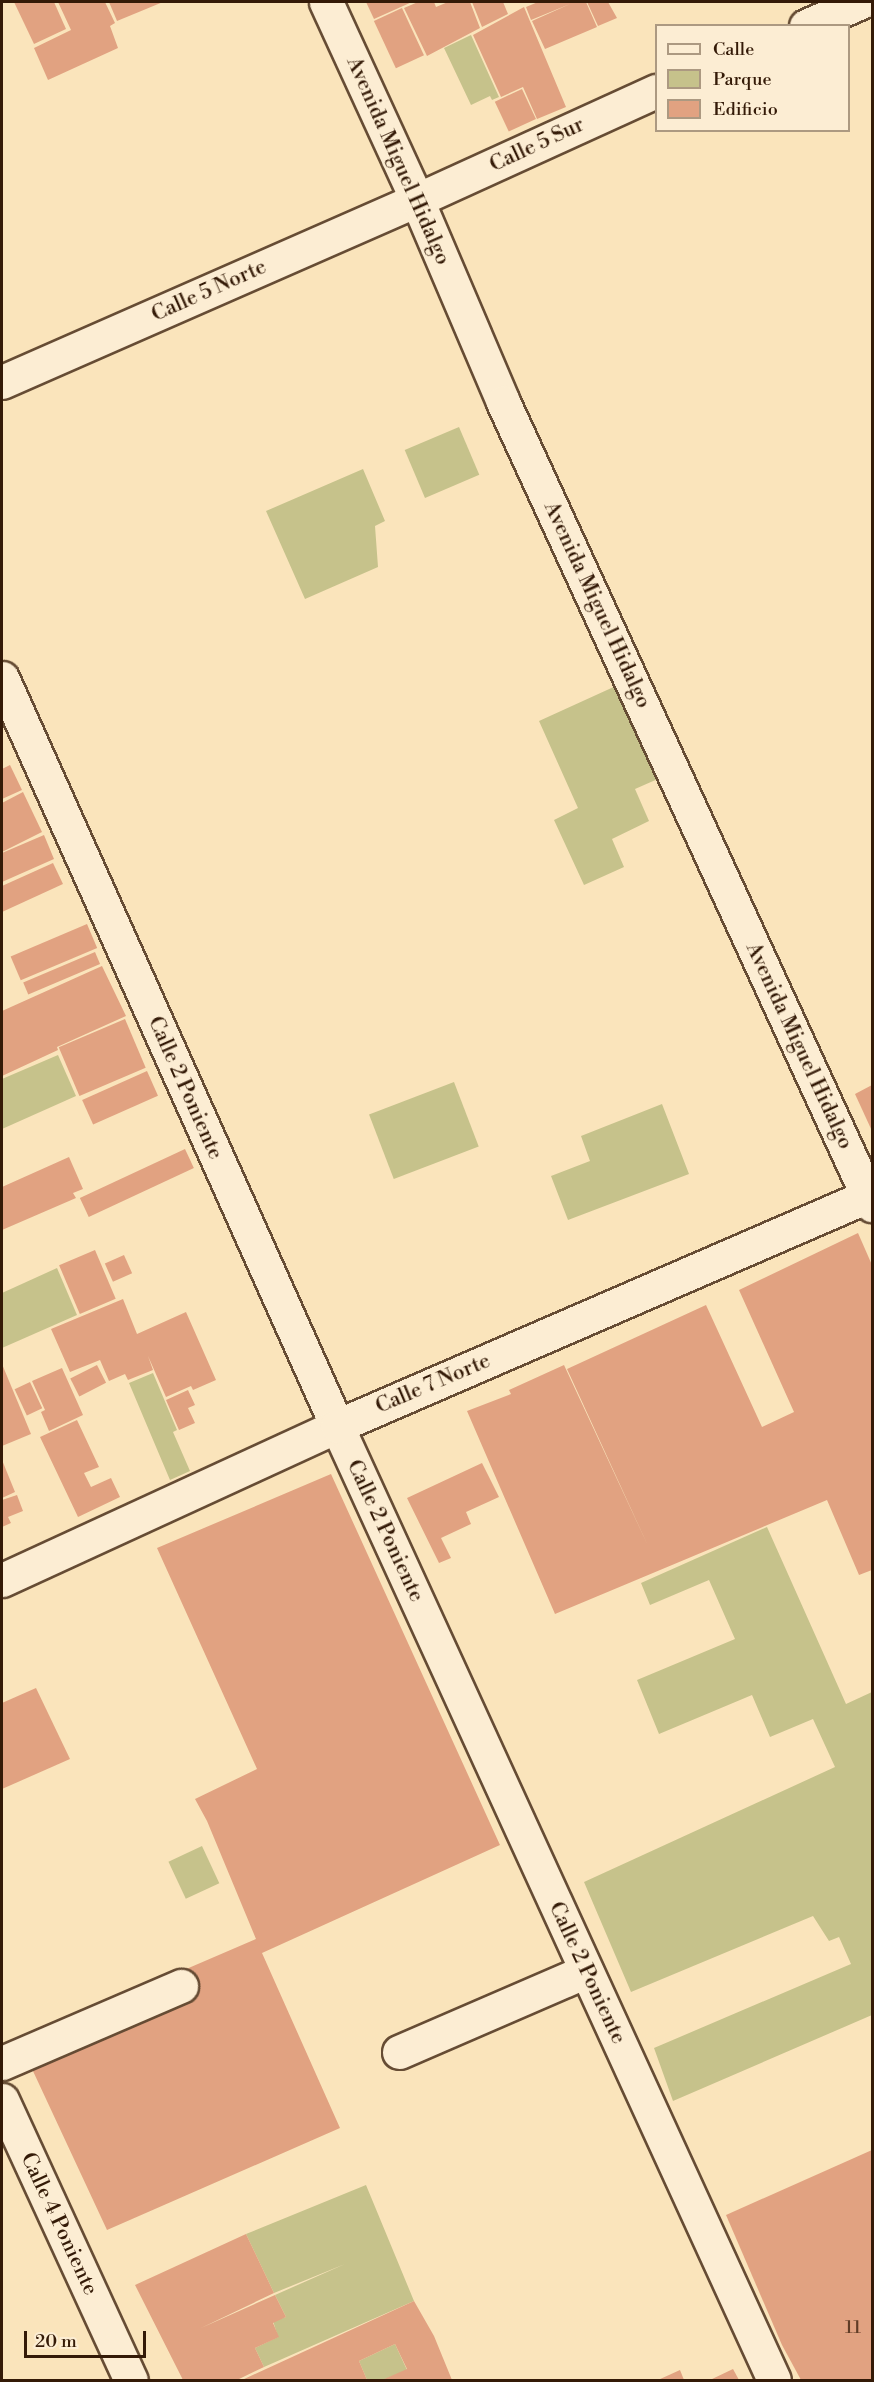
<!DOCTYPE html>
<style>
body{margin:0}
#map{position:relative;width:874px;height:2382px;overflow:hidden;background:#fae4bb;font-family:"Libre Bodoni",serif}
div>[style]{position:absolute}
.green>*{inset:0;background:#c6c28b;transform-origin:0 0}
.building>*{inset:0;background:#e1a281;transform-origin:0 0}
.roads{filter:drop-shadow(2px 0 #664c34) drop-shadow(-2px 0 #664c34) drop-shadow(0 2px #664c34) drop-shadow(0 -2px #664c34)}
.minor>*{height:33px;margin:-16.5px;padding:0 16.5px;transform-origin:16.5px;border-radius:16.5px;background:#fcedd3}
span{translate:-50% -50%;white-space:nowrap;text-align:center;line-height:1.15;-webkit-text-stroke:4.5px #fcedd3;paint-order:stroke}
.number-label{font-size:18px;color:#5f3c26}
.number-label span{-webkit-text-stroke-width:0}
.street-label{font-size:21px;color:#341a07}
.frame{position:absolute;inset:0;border:3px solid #341a07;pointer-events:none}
.legend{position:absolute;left:655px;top:24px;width:195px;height:108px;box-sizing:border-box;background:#fcedd3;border:2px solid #ac9981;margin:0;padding:8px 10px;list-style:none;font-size:18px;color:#341a07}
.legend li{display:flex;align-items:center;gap:12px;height:30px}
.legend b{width:30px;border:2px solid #ac9981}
.scale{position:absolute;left:24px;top:2331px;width:122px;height:27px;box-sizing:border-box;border:3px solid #341a07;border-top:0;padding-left:8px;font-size:18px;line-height:21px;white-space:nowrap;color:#341a07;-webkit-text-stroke:4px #fcedd3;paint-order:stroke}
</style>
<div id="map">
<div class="green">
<i style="clip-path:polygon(471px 35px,499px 97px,492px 100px,490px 96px,471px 105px,444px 48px)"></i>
<i style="left:459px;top:427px;width:52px;height:59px;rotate:67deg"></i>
<i style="clip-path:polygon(363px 469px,385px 521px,375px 526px,378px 567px,305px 599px,266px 511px)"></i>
<i style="clip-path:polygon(618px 685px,660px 778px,635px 789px,649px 821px,612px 839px,624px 867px,584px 885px,554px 820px,578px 808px,539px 721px)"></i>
<i style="clip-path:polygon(58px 1055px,76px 1096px,2px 1129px,2px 1079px)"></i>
<i style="left:454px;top:1082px;width:69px;height:91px;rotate:69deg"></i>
<i style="clip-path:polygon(662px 1104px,689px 1174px,568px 1220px,551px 1176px,590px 1161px,581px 1136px)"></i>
<i style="clip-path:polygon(57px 1268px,77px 1315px,2px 1348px,2px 1293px)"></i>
<i style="clip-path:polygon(153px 1373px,177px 1430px,173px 1432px,190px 1471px,170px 1480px,129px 1383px)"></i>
<i style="clip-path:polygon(767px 1527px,846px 1704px,872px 1692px,872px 2015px,673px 2101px,654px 2048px,851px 1964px,839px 1937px,829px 1941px,813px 1916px,631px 1992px,584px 1882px,835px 1767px,813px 1719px,770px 1737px,752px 1695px,659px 1734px,637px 1680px,735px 1639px,709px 1580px,650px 1605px,641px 1583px)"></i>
<i style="left:202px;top:1846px;width:41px;height:37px;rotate:65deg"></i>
<i style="clip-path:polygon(366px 2185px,414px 2301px,264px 2367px,255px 2348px,278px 2337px,273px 2321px,286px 2317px,275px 2295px,345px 2264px,274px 2293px,246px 2234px)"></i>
<i style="clip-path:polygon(395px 2344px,407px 2370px,383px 2380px,367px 2380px,359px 2361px)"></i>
</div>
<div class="building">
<i style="clip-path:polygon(14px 2px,54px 2px,66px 29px,34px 44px)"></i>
<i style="clip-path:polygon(58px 2px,105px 2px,115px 23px,110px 26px,118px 48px,48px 80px,34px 48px,71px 30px)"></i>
<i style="clip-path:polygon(109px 2px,163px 2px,117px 21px)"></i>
<i style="clip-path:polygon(366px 2px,412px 2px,374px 19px)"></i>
<i style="clip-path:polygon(418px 2px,434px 2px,436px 7px,448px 2px,470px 2px,480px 28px,427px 56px,404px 8px)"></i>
<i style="clip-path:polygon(472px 2px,503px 2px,508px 14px,482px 27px)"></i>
<i style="clip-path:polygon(538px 2px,586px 2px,597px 27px,545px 49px,532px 21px,570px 4px,531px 20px,526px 7px)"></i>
<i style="clip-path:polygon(587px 2px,608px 2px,617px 18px,598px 26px)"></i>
<i style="clip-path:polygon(524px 7px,566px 107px,537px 119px,523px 87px,501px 97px,473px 35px)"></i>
<i style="left:402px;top:8px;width:52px;height:31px;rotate:65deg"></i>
<i style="left:522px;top:89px;width:33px;height:30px;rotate:65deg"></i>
<i style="clip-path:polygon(10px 765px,22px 790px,2px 799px,2px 769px)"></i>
<i style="clip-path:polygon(23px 792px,42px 832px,2px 852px,2px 803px)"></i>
<i style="clip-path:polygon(44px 835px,54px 859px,2px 882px,2px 853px)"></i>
<i style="clip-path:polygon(53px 863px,63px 884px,2px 912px,2px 886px)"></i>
<i style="left:87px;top:924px;width:26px;height:83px;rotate:67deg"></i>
<i style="left:95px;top:952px;width:13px;height:78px;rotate:67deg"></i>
<i style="clip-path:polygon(102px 966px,126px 1016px,57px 1047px,58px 1050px,2px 1076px,2px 1011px)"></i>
<i style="left:125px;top:1019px;width:53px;height:72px;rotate:67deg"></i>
<i style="left:147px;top:1071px;width:27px;height:71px;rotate:66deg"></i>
<i style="clip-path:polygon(872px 1085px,872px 1131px,855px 1094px)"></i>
<i style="left:185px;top:1149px;width:21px;height:116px;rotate:65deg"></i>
<i style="clip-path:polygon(69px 1157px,83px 1189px,73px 1193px,76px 1198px,2px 1230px,2px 1187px)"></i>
<i style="clip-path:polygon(858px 1233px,872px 1265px,872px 1570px,859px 1575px,827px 1500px,555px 1614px,467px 1411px,511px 1394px,509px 1390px,564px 1365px,649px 1548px,567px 1369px,706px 1305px,762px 1427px,794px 1412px,739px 1290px)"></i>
<i style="left:95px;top:1250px;width:53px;height:39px;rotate:67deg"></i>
<i style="left:124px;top:1255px;width:20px;height:21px;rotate:66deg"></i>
<i style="clip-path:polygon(123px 1299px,137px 1334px,186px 1312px,216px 1380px,193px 1390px,191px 1386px,166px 1397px,148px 1356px,153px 1370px,128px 1380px,125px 1374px,109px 1381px,100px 1360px,70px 1372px,51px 1329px)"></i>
<i style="clip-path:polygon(2px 1364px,31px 1434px,2px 1446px)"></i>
<i style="left:97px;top:1365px;width:20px;height:30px;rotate:63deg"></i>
<i style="clip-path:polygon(62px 1368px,83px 1415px,49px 1431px,41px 1412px,45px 1410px,32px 1381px)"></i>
<i style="left:30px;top:1382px;width:29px;height:17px;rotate:65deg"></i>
<i style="clip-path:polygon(188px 1390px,195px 1405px,188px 1408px,195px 1423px,179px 1430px,166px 1400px)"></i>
<i style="clip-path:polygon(77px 1420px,99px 1467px,84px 1473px,91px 1487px,111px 1478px,120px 1497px,78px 1517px,40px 1437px)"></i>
<i style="clip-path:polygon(2px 1460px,15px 1492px,2px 1498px)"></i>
<i style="clip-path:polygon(482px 1463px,499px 1497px,466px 1512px,471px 1524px,441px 1538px,451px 1558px,439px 1563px,407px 1498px)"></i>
<i style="clip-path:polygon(331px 1474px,500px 1845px,262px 1953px,340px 2128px,107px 2230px,19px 2041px,256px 1939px,207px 1821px,195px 1799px,257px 1769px,157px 1548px)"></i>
<i style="clip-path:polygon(17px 1495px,23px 1511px,8px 1517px,11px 1523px,2px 1527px,2px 1500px)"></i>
<i style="clip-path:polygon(36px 1688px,70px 1759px,2px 1789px,2px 1703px)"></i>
<i style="clip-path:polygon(872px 2150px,872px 2380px,801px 2380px,782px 2345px,726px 2215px)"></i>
<i style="clip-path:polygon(246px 2234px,274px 2293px,201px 2328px,275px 2295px,286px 2317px,273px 2323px,279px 2337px,255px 2348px,264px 2367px,237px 2380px,183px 2380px,135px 2285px)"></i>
<i style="clip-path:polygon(414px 2301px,434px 2336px,452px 2380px,382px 2380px,407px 2369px,395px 2344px,359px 2361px,367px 2380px,242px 2380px)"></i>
<i style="clip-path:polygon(733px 2369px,739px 2380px,710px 2380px)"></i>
<i style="clip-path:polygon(680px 2370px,684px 2380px,658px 2380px)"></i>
</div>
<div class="roads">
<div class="minor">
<i style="left:326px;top:2px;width:218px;rotate:65.3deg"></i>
<i style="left:417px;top:200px;width:220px;rotate:66.9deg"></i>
<i style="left:503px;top:402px;width:884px;rotate:65.32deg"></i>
<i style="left:806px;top:26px;width:60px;rotate:-23.6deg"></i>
<i style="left:2px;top:382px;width:453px;rotate:-23.7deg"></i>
<i style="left:417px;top:200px;width:263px;rotate:-24.5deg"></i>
<i style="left:2px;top:678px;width:820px;rotate:65.87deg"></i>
<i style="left:337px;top:1426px;width:1049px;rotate:65.39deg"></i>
<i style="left:2px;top:1580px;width:369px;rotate:-24.7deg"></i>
<i style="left:337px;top:1426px;width:583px;rotate:-23.44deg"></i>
<i style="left:399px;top:2052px;width:204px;rotate:-23.4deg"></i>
<i style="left:2px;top:2063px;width:195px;rotate:-23.3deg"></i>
<i style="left:2px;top:2100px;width:308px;rotate:65.3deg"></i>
</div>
</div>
<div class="number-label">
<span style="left:853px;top:2328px">11</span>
</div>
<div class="street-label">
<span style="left:537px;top:145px;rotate:-25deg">Calle 5 Sur</span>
<span style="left:398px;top:161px;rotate:66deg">Avenida Miguel Hidalgo</span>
<span style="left:209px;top:291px;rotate:-24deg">Calle 5 Norte</span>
<span style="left:597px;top:605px;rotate:65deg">Avenida Miguel Hidalgo</span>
<span style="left:799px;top:1046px;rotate:65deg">Avenida Miguel Hidalgo</span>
<span style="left:185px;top:1088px;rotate:66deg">Calle 2 Poniente</span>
<span style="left:433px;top:1384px;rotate:-23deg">Calle 7 Norte</span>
<span style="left:385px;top:1531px;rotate:65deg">Calle 2 Poniente</span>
<span style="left:587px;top:1973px;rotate:65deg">Calle 2 Poniente</span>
<span style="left:59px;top:2224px;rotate:65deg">Calle 4 Poniente</span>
</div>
<div class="frame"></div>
<ul class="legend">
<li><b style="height:8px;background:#fcedd3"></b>Calle</li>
<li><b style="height:16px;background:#c6c28b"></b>Parque</li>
<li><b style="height:16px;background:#e1a281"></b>Edificio</li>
</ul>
<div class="scale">20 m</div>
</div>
